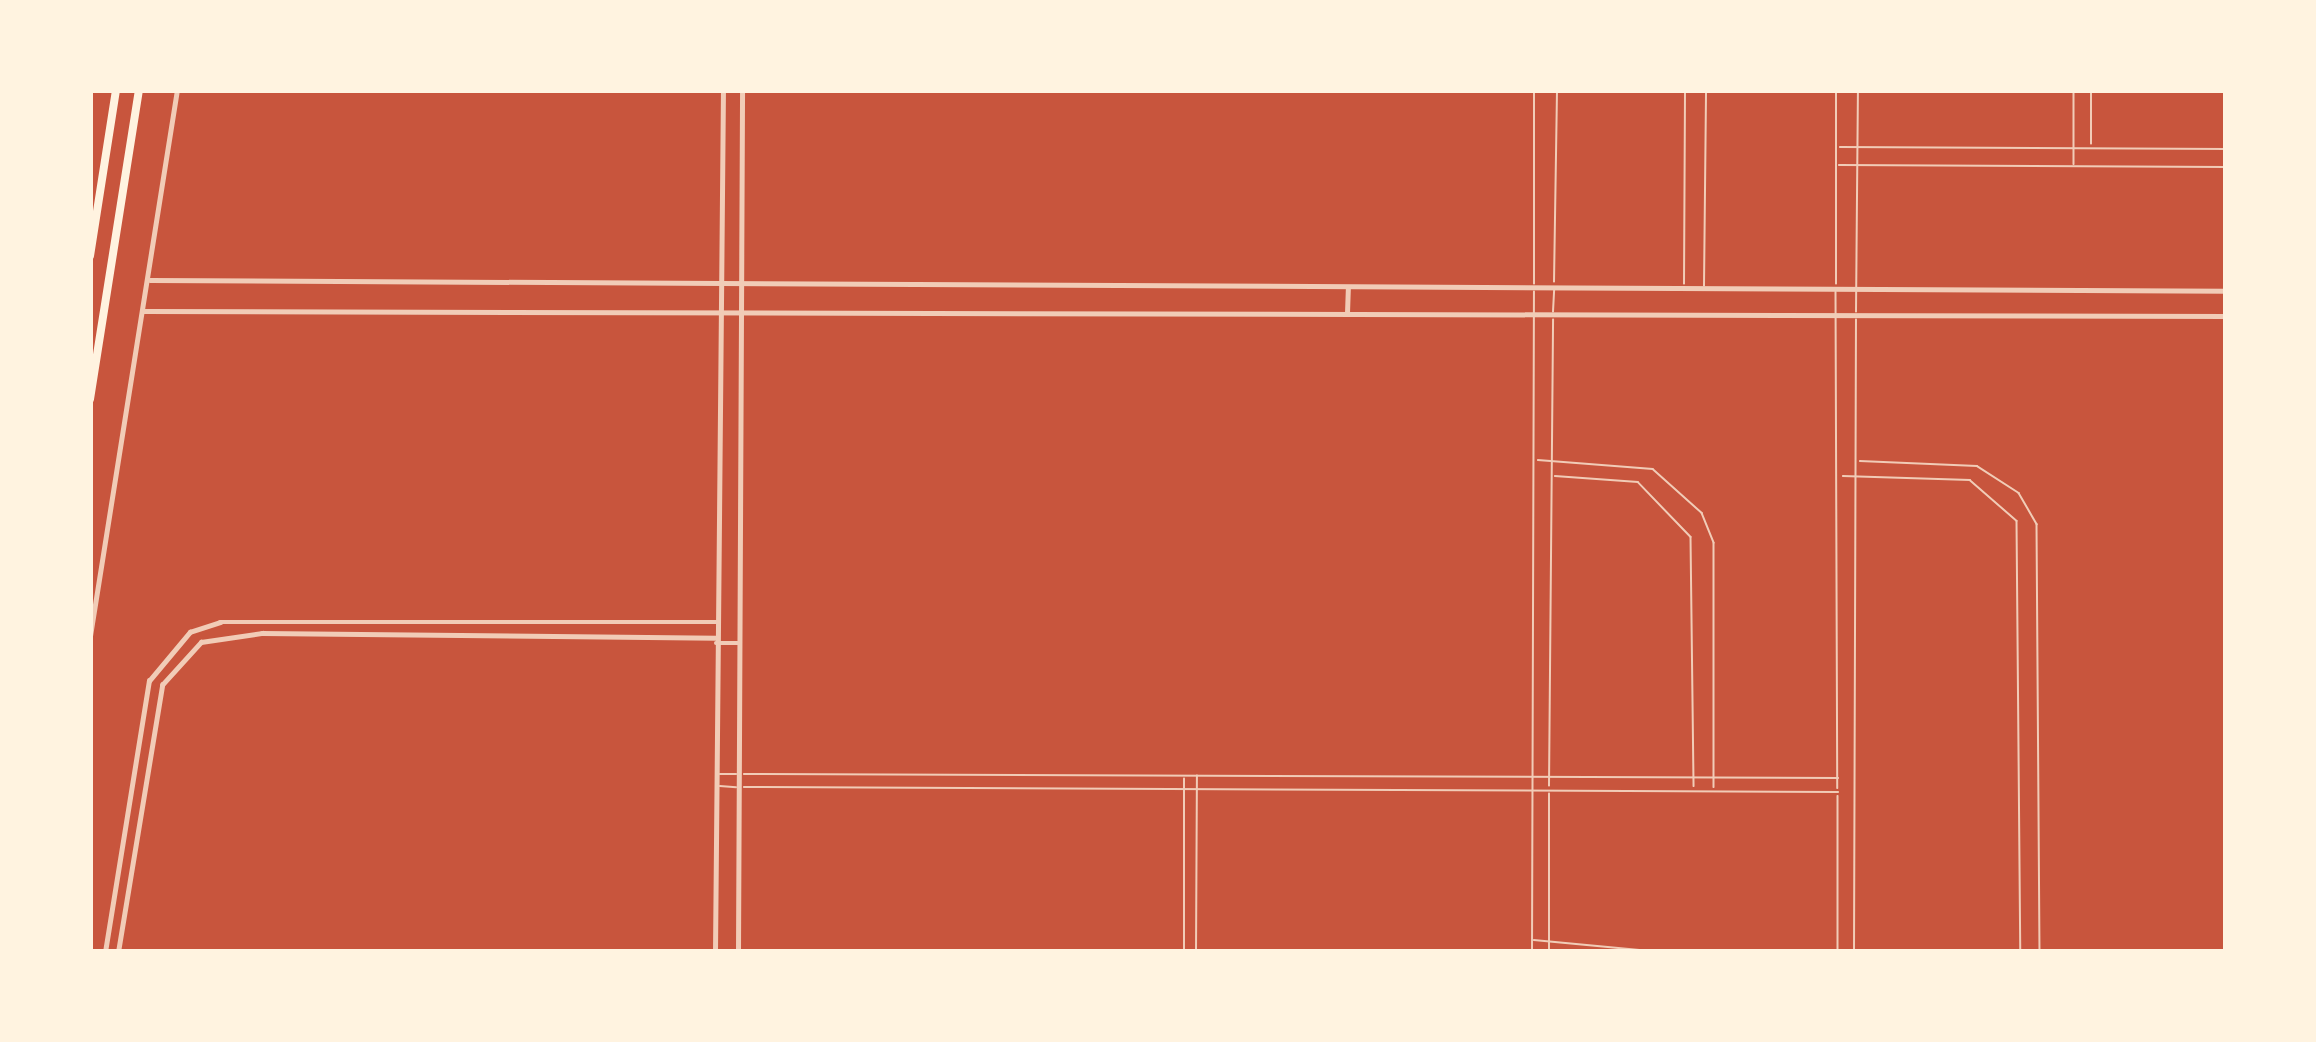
<!DOCTYPE html>
<style>
body{margin:0}
#map{position:relative;width:2316px;height:1042px;overflow:hidden;background:#c8553d;font-family:Montserrat,sans-serif}
div>[style]{position:absolute}
.service>*{height:1.5px;margin:-0.75px;padding:0 0.75px;transform-origin:0.75px;border-radius:0.75px;background:#f1ccb7}
.minor>*{height:4.5px;margin:-2.25px;padding:0 2.25px;transform-origin:2.25px;border-radius:2.25px;background:#f1ccb7}
.trunk>*{height:8px;margin:-4px;padding:0 4px;transform-origin:4px;border-radius:4px;background:#fff3e0}
span{translate:-50% -50%;white-space:nowrap;text-align:center;line-height:1.15;-webkit-text-stroke:12px #fff3e0;paint-order:stroke}
.frame{position:absolute;inset:0;border:93px solid #fff3e0;pointer-events:none}
</style>
<div id="map">
<div class="service">
<i style="left:2074px;top:90px;width:74px;rotate:90deg"></i>
<i style="left:2091px;top:144px;width:54px;rotate:-90deg"></i>
<i style="left:1840px;top:147px;width:386px;rotate:0.3deg"></i>
<i style="left:1839px;top:165px;width:387px;rotate:0.3deg"></i>
<i style="left:1554px;top:282px;width:192px;rotate:-89.1deg"></i>
<i style="left:1534px;top:284px;width:194px;rotate:-90deg"></i>
<i style="left:1684px;top:284px;width:194px;rotate:-89.7deg"></i>
<i style="left:1836px;top:284px;width:194px;rotate:-90deg"></i>
<i style="left:1704px;top:286px;width:196px;rotate:-89.4deg"></i>
<i style="left:1836px;top:292px;width:496px;rotate:89.8deg"></i>
<i style="left:1553px;top:312px;width:22px;rotate:-87deg"></i>
<i style="left:1856px;top:312px;width:222px;rotate:-89.5deg"></i>
<i style="left:1538px;top:460px;width:115px;rotate:4.5deg"></i>
<i style="left:1653px;top:469px;width:66px;rotate:41.9deg"></i>
<i style="left:1702px;top:513px;width:32px;rotate:68deg"></i>
<i style="left:1714px;top:543px;width:244px;rotate:90deg"></i>
<i style="left:1860px;top:461px;width:117px;rotate:2.4deg"></i>
<i style="left:1977px;top:466px;width:50px;rotate:32.7deg"></i>
<i style="left:2019px;top:493px;width:36px;rotate:60deg"></i>
<i style="left:2037px;top:524px;width:428px;rotate:89.6deg"></i>
<i style="left:1555px;top:476px;width:83px;rotate:4.1deg"></i>
<i style="left:1638px;top:482px;width:76px;rotate:46.1deg"></i>
<i style="left:1691px;top:537px;width:249px;rotate:89.3deg"></i>
<i style="left:1843px;top:476px;width:127px;rotate:1.8deg"></i>
<i style="left:1970px;top:480px;width:62px;rotate:41.1deg"></i>
<i style="left:2017px;top:521px;width:431px;rotate:89.5deg"></i>
<i style="left:720px;top:774px;width:16px"></i>
<i style="left:744px;top:774px;width:1094px;rotate:0.21deg"></i>
<i style="left:720px;top:786px;width:16px;rotate:4deg"></i>
<i style="left:1549px;top:786px;width:466px;rotate:-89.5deg"></i>
<i style="left:744px;top:787px;width:1094px;rotate:0.26deg"></i>
<i style="left:1838px;top:796px;width:156px;rotate:90deg"></i>
<i style="left:1534px;top:940px;width:127px;rotate:5.4deg"></i>
<i style="left:1184px;top:952px;width:173px;rotate:-90deg"></i>
<i style="left:1196px;top:952px;width:176px;rotate:-89.7deg"></i>
<i style="left:1532px;top:952px;width:660px;rotate:-89.83deg"></i>
<i style="left:1549px;top:952px;width:158px;rotate:-90deg"></i>
<i style="left:1854px;top:952px;width:632px;rotate:-89.82deg"></i>
</div>
<div class="minor">
<i style="left:150px;top:280px;width:2076px;rotate:0.3deg"></i>
<i style="left:144px;top:311px;width:2082px;rotate:0.14deg"></i>
<i style="left:1347px;top:313px;width:24px;rotate:-88deg"></i>
<i style="left:90px;top:636px;width:553px;rotate:-80.95deg"></i>
<i style="left:716px;top:643px;width:23px"></i>
<i style="left:105px;top:952px;width:275px;rotate:-80.8deg"></i>
<i style="left:149px;top:681px;width:64px;rotate:-50.1deg"></i>
<i style="left:190px;top:632px;width:32px;rotate:-18deg"></i>
<i style="left:220px;top:622px;width:497px"></i>
<i style="left:118px;top:952px;width:271px;rotate:-80.6deg"></i>
<i style="left:162px;top:685px;width:58px;rotate:-47.8deg"></i>
<i style="left:201px;top:642px;width:62px;rotate:-8.4deg"></i>
<i style="left:262px;top:633px;width:454px;rotate:0.6deg"></i>
<i style="left:715px;top:952px;width:862px;rotate:-89.47deg"></i>
<i style="left:738px;top:952px;width:862px;rotate:-89.73deg"></i>
</div>
<div class="trunk">
<i style="left:90px;top:256px;width:168px;rotate:-81.1deg"></i>
<i style="left:90px;top:399px;width:313px;rotate:-81deg"></i>
</div>
<div class="frame"></div>
</div>
